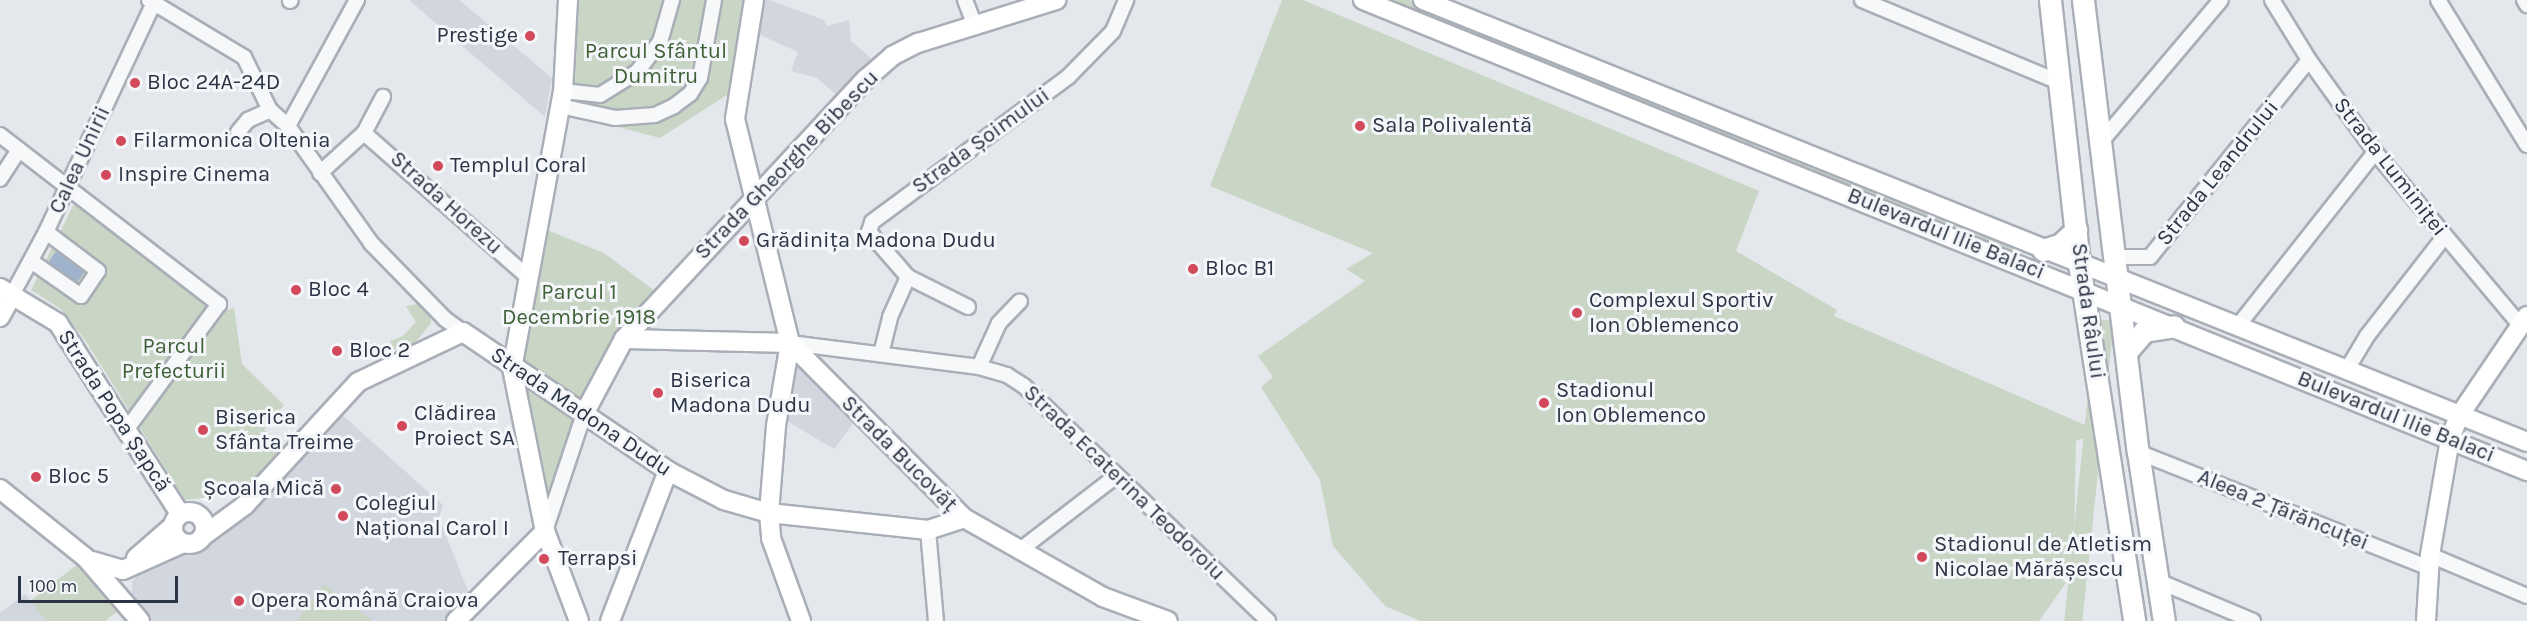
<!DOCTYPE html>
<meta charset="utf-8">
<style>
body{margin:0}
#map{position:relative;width:2527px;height:621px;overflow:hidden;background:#e4e7ec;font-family:Karla,sans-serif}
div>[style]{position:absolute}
.built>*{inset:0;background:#d2d6de}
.green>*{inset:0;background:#c9d6c5;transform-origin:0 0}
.water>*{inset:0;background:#9fb4cc;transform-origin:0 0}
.roads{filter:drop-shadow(2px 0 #a9aeb7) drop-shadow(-2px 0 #a9aeb7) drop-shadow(0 2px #a9aeb7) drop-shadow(0 -2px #a9aeb7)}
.street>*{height:14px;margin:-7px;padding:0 7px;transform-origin:7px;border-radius:7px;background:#f7f8fa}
.secondary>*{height:18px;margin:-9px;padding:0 9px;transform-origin:9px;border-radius:9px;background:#fff}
.secondary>.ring{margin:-9px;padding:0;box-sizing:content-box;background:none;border:18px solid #fff;border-radius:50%}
.primary>*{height:21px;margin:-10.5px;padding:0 10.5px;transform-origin:10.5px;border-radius:10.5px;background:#fff}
.dots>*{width:16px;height:16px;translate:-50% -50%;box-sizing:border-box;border:3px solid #f4f6f9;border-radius:50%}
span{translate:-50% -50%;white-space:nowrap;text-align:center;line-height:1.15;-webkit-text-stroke:6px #f4f6f9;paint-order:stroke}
.poi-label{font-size:22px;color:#2b3445}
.right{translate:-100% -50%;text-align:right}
.left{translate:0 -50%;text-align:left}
.park-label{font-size:22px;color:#3f6138}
.street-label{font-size:22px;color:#2b3445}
.scale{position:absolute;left:18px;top:576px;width:160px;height:27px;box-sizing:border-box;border:3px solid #2b3445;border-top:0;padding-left:8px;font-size:18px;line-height:21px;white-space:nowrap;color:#2b3445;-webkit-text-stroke:4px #f4f6f9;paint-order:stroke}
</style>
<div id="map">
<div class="built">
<i style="clip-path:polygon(409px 0,459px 0,552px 78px,545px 117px)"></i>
<i style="clip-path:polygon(758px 0,769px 0,824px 20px,827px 26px,849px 20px,851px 41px,875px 62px,841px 99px,817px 78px,791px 71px,798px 52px,754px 32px)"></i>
<i style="clip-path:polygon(798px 366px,854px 422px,834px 449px,782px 418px,792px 369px)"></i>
<i style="clip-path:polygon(341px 414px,443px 505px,439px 518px,470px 596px,444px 621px,150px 621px,135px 604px,132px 593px,132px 582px,138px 574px,199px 548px,249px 514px)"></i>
<i style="clip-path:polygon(25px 594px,46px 621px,0 621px,0 613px)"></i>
</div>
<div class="green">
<i style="clip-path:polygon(579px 0,745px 0,730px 93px,660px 138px,619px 127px,611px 109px,574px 100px)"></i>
<i style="clip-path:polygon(1282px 0,1303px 0,1759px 191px,1736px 251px,1837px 310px,1834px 316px,2092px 428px,2093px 435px,2076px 441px,2074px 541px,2068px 580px,2039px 621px,1420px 621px,1385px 606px,1333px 546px,1320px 480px,1261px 387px,1273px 377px,1258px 356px,1365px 281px,1346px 269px,1373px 253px,1210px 186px)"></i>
<i style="clip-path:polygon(1383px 0,1412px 0,1488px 30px,1493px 40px,1489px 42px)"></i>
<i style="clip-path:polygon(1509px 43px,1756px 140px,1756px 144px,1750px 148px,1511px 52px)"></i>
<i style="clip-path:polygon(1777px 151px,2065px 266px,2018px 251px,2007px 251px,1779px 160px)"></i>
<i style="clip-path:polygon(76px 200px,222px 312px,234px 308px,242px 364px,284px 405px,264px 430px,285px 446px,241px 493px,185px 500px,87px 343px,61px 309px,31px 290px)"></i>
<i style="clip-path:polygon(537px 226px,604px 253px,663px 297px,624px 338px,547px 521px,515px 385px)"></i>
<i style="clip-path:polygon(417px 304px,431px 319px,431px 323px,414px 344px,394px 350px,390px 341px,403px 336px,416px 322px,406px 306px)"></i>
<i style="left:2096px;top:319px;width:18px;height:305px;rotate:6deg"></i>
<i style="clip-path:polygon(78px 564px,118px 611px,105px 621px,46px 621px,30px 601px)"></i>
<i style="clip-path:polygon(324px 584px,373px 621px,297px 621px)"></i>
</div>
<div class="water">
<i style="left:57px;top:250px;width:35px;height:16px;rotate:35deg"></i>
</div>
<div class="roads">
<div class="street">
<i style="left:149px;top:0;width:111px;rotate:31deg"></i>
<i style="left:244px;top:57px;width:59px;rotate:63.9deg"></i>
<i style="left:965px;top:0;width:26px;rotate:69deg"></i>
<i style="left:1862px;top:0;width:216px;rotate:22.6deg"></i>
<i style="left:2272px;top:0;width:70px;rotate:58.3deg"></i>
<i style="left:2309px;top:60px;width:113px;rotate:54.3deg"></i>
<i style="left:2375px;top:152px;width:226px;rotate:50deg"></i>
<i style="left:2438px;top:0;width:170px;rotate:58.5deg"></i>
<i style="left:2524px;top:0;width:6px;rotate:59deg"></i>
<i style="left:290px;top:1px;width:1px;rotate:-45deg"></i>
<i style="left:563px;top:91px;width:37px;rotate:6deg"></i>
<i style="left:600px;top:95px;width:44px;rotate:-31.9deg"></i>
<i style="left:637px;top:72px;width:38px;rotate:-53deg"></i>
<i style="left:660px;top:42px;width:44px;rotate:-74.1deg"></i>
<i style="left:560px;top:106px;width:56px;rotate:12.3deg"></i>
<i style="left:615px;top:118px;width:40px;rotate:-4.3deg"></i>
<i style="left:655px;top:115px;width:21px;rotate:-25deg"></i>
<i style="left:674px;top:106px;width:20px;rotate:-37deg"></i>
<i style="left:690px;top:94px;width:19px;rotate:-58deg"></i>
<i style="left:700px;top:78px;width:79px;rotate:-79.8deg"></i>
<i style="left:288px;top:126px;width:144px;rotate:-61.3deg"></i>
<i style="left:238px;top:132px;width:16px;rotate:-50deg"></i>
<i style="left:248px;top:120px;width:24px;rotate:-24deg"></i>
<i style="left:270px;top:110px;width:24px;rotate:42deg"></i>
<i style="left:288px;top:126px;width:143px;rotate:54.6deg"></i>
<i style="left:371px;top:243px;width:106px;rotate:45.8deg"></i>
<i style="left:445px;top:319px;width:22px;rotate:36deg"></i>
<i style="left:364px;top:133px;width:217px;rotate:41.3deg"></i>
<i style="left:0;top:135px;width:277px;rotate:37.7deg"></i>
<i style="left:219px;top:304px;width:157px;rotate:126.4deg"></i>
<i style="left:2100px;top:143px;width:187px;rotate:-49.8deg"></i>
<i style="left:320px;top:173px;width:59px;rotate:-42.3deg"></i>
<i style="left:364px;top:133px;width:41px;rotate:-62.2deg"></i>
<i style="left:0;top:179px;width:35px;rotate:-57deg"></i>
<i style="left:2114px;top:257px;width:36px"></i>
<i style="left:2150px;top:257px;width:253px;rotate:-51.1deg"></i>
<i style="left:31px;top:261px;width:61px;rotate:35deg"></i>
<i style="left:81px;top:296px;width:30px;rotate:-56deg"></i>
<i style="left:98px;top:271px;width:65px;rotate:-143.1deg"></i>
<i style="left:12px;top:295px;width:72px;rotate:-61.6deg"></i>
<i style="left:46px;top:232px;width:256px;rotate:-64.8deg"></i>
<i style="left:968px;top:307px;width:67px;rotate:-153.4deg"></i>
<i style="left:908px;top:277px;width:60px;rotate:-130.9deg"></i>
<i style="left:869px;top:232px;width:10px;rotate:-73deg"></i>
<i style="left:872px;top:222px;width:244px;rotate:-36.5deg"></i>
<i style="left:1068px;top:77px;width:64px;rotate:-45.6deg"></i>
<i style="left:1113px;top:31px;width:34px;rotate:-67deg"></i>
<i style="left:2237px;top:327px;width:223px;rotate:-51.7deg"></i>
<i style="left:790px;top:343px;width:191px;rotate:7.2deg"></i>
<i style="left:979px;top:367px;width:29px;rotate:16deg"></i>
<i style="left:1007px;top:375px;width:20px;rotate:33deg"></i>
<i style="left:1024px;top:386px;width:339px;rotate:43.9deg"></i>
<i style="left:881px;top:354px;width:38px;rotate:-76deg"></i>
<i style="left:890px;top:317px;width:44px;rotate:-65.8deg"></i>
<i style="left:979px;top:367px;width:48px;rotate:-65.6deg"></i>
<i style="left:999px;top:323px;width:30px;rotate:-46deg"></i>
<i style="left:2346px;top:371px;width:41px;rotate:-59deg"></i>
<i style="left:2367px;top:336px;width:125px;rotate:-52.1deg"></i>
<i style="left:2138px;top:452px;width:313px;rotate:21.7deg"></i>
<i style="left:928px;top:530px;width:91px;rotate:85deg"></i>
<i style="left:545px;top:531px;width:123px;rotate:-71.6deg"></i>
<i style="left:1020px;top:550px;width:121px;rotate:-37.6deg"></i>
<i style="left:2430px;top:555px;width:105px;rotate:22.9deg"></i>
<i style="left:2158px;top:581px;width:103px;rotate:22.8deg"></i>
</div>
<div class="secondary">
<i style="left:568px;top:0;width:91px;rotate:93.1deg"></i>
<i style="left:563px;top:91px;width:282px;rotate:100.4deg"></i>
<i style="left:512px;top:368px;width:166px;rotate:78.6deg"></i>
<i style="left:545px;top:531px;width:96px;rotate:69.3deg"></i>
<i style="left:754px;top:0;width:121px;rotate:99.1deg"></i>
<i style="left:735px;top:119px;width:231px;rotate:76.2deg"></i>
<i style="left:790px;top:343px;width:84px;rotate:99.6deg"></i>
<i style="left:776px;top:426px;width:87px;rotate:94.6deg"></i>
<i style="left:769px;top:513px;width:25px;rotate:85deg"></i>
<i style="left:771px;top:538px;width:88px;rotate:70.1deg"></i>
<i style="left:1363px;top:0;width:1256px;rotate:22.03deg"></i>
<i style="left:1423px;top:0;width:1189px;rotate:21.82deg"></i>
<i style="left:0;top:288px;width:68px;rotate:31.1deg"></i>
<i style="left:58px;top:323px;width:227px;rotate:57.4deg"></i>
<i style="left:0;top:317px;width:25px;rotate:-61deg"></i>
<i style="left:624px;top:339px;width:166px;rotate:1.4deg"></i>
<i style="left:790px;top:343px;width:247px;rotate:45.2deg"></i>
<i style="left:964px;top:518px;width:160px;rotate:29.6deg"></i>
<i style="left:1103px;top:597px;width:69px;rotate:20.3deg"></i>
<i style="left:584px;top:414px;width:85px;rotate:-61.9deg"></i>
<i style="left:624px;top:339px;width:355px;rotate:-47.1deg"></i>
<i style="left:866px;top:79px;width:35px;rotate:-41deg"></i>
<i style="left:892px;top:56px;width:29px;rotate:-27deg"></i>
<i style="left:918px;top:43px;width:145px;rotate:-17.3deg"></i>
<i style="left:0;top:489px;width:109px;rotate:38.7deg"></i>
<i style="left:85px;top:557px;width:84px;rotate:49.3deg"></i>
<i class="ring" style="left:173px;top:512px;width:14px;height:14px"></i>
<i style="left:203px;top:536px;width:52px;rotate:-36.4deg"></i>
<i style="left:245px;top:505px;width:167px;rotate:-47.4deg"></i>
<i style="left:358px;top:382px;width:116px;rotate:-25.5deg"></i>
<i style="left:463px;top:332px;width:248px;rotate:34.1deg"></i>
<i style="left:668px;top:471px;width:63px;rotate:27.4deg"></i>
<i style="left:724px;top:500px;width:47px;rotate:16.1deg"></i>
<i style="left:769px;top:513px;width:160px;rotate:6.1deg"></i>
<i style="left:928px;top:530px;width:38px;rotate:-18deg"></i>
<i style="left:136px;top:558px;width:49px;rotate:-40.9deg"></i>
<i style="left:92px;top:561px;width:32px;rotate:16deg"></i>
<i style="left:123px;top:570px;width:66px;rotate:-24.2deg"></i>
<i style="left:456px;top:621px;width:127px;rotate:-45.3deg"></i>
<i style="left:610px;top:621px;width:161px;rotate:-68.9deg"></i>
<i style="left:2426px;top:621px;width:66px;rotate:-86.5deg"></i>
<i style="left:2430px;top:555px;width:118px;rotate:-80.2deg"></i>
<i style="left:2450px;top:439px;width:25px;rotate:-69deg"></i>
<i style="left:2459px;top:416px;width:121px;rotate:-55.8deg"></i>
</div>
<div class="primary">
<i style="left:2050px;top:0;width:266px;rotate:83.7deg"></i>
<i style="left:2079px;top:264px;width:361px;rotate:81.2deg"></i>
<i style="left:2083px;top:0;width:455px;rotate:83.1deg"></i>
<i style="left:2138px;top:452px;width:171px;rotate:81.3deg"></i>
<i style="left:2043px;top:250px;width:19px;rotate:-18deg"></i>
<i style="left:2061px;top:244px;width:21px;rotate:-43deg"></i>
<i style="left:2126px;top:352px;width:28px;rotate:-49deg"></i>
<i style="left:2144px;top:331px;width:30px;rotate:-9deg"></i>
</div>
</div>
<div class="dots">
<i style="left:530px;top:36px;background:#d1495b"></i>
<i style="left:135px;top:83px;background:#d1495b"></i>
<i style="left:1360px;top:126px;background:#d1495b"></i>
<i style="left:121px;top:141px;background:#d1495b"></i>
<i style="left:438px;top:166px;background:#d1495b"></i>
<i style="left:106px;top:175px;background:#d1495b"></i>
<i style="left:744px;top:241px;background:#d1495b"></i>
<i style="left:1193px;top:269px;background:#d1495b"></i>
<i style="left:296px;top:290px;background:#d1495b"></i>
<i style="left:1577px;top:313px;background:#d1495b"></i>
<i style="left:337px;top:351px;background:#d1495b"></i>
<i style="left:658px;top:393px;background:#d1495b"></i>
<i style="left:1544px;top:403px;background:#d1495b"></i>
<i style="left:402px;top:426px;background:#d1495b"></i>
<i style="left:203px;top:430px;background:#d1495b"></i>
<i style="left:36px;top:477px;background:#d1495b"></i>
<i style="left:336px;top:489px;background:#d1495b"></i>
<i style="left:343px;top:516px;background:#d1495b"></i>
<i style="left:1922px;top:557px;background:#d1495b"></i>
<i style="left:544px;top:559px;background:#d1495b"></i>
<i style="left:239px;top:601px;background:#d1495b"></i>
</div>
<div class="poi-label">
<span class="right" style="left:518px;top:36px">Prestige</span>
<span class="left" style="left:147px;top:83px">Bloc 24A-24D</span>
<span class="left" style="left:1372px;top:126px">Sala Polivalentă</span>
<span class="left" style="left:133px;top:141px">Filarmonica Oltenia</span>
<span class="left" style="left:450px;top:166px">Templul Coral</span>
<span class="left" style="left:118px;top:175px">Inspire Cinema</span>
<span class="left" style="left:756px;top:241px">Grădinița Madona Dudu</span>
<span class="left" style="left:1205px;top:269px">Bloc B1</span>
<span class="left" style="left:308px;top:290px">Bloc 4</span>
<span class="left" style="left:1589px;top:313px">Complexul Sportiv<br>Ion Oblemenco</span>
<span class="left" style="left:349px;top:351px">Bloc 2</span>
<span class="left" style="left:670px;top:393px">Biserica<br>Madona Dudu</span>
<span class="left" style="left:1556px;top:403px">Stadionul<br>Ion Oblemenco</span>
<span class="left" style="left:414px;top:426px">Clădirea<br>Proiect SA</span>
<span class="left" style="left:215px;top:430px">Biserica<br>Sfânta Treime</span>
<span class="left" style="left:48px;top:477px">Bloc 5</span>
<span class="right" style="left:324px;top:489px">Școala Mică</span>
<span class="left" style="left:355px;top:516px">Colegiul<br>Național Carol I</span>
<span class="left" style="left:1934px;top:557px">Stadionul de Atletism<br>Nicolae Mărășescu</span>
<span class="left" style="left:558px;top:559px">Terrapsi</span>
<span class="left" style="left:251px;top:601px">Opera Română Craiova</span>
</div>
<div class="park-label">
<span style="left:656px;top:64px">Parcul Sfântul<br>Dumitru</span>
<span style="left:579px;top:305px">Parcul 1<br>Decembrie 1918</span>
<span style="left:174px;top:359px">Parcul<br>Prefecturii</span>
</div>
<div class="street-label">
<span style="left:981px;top:141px;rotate:-36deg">Strada Șoimului</span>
<span style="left:80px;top:160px;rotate:-65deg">Calea Unirii</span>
<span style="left:787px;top:165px;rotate:-46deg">Strada Gheorghe Bibescu</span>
<span style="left:2390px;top:167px;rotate:52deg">Strada Luminiței</span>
<span style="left:2218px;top:173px;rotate:-51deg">Strada Leandrului</span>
<span style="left:446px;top:203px;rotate:42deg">Strada Horezu</span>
<span style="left:1946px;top:234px;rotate:22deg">Bulevardul Ilie Balaci</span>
<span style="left:2088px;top:311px;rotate:82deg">Strada Râului</span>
<span style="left:114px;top:411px;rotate:57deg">Strada Popa Șapcă</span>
<span style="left:581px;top:412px;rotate:34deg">Strada Madona Dudu</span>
<span style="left:2396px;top:417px;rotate:22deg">Bulevardul Ilie Balaci</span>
<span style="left:899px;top:454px;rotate:45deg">Strada Bucovăț</span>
<span style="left:1124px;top:483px;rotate:44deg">Strada Ecaterina Teodoroiu</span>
<span style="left:2283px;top:510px;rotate:22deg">Aleea 2 Țărăncuței</span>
</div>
<div class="scale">100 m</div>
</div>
